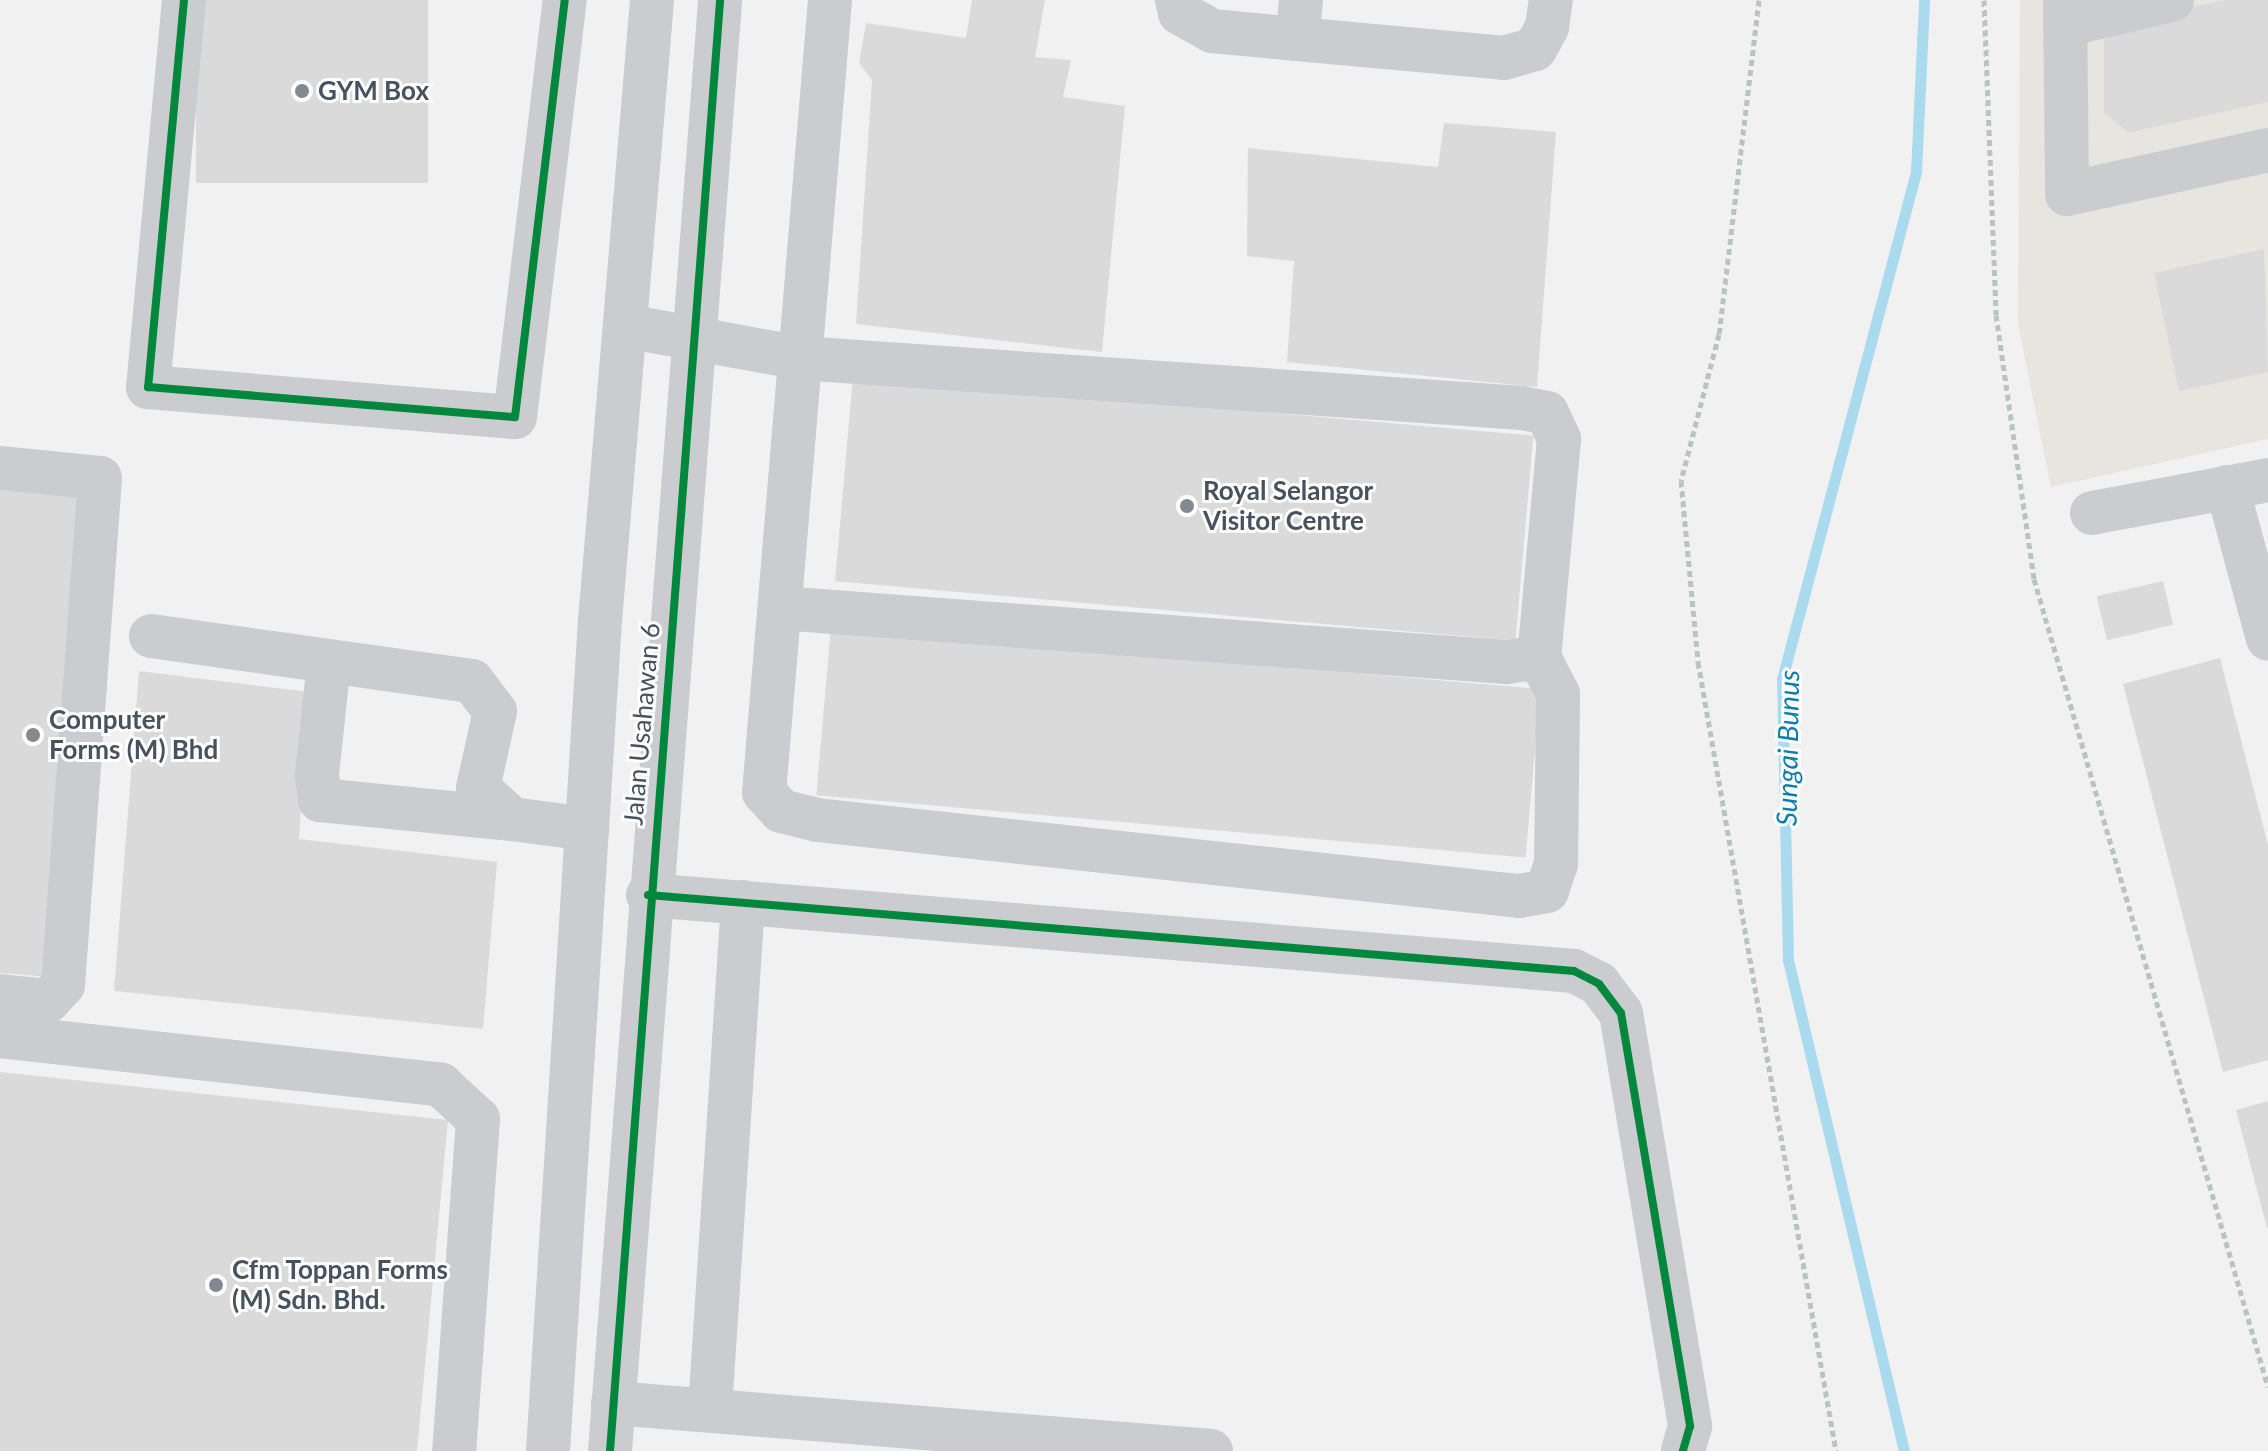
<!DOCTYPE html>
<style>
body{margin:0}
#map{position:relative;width:2268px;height:1451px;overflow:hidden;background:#f1f1f1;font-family:Lato,sans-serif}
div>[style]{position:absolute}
.commercial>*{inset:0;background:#e6e5df}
.stream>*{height:11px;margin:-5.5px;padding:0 5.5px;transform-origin:5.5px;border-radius:5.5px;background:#aadaee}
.building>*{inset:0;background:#dadadb;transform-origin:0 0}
.path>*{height:5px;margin-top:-2.5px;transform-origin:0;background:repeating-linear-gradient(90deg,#b9c4c1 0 6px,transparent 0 10px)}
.minor>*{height:44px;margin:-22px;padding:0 22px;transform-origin:22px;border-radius:22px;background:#cbcccf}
.cycleway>*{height:8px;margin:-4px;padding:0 4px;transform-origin:4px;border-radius:4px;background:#00873e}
.dots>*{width:22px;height:22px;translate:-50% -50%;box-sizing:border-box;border:4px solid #fff;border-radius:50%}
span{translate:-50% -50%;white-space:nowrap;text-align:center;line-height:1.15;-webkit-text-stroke:6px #fff;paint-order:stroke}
.poi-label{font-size:26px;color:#48515e;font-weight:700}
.left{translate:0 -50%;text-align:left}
.street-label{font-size:26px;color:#48515e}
.water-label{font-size:28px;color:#0d7dac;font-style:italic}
</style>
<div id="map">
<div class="commercial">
<i style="clip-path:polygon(2020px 0,2268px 0,2268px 439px,2051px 487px,2018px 324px)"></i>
</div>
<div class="stream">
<i style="left:1904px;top:1451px;width:505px;rotate:-103.29deg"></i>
<i style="left:1788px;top:960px;width:281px;rotate:-91.2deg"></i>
<i style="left:1782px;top:679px;width:524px;rotate:-75.2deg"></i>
<i style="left:1916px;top:172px;width:172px;rotate:-87.3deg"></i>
</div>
<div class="building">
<i style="left:196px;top:0;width:232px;height:183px"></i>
<i style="clip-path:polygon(972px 0,1045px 0,1035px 57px,1071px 60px,1063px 97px,1125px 106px,1102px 352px,856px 324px,872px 80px,859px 63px,866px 23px,966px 38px)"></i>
<i style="clip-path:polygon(2225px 0,2268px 0,2268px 102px,2128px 133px,2104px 112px,2104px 26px)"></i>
<i style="clip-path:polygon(1444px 123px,1556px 132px,1537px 387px,1287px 362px,1294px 261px,1247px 256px,1248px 148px,1438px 167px)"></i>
<i style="clip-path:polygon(2264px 249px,2268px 372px,2179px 391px,2154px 273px)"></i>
<i style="left:853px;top:376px;width:683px;height:206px;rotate:5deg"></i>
<i style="clip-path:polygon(0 490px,83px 496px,48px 977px,0 973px)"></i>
<i style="left:2163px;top:581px;width:45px;height:68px;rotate:77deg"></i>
<i style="left:831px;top:627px;width:712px;height:169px;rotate:5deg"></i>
<i style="clip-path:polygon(2220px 658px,2268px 845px,2268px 1060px,2223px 1072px,2123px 684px)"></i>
<i style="clip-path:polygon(139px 671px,309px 692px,299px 839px,497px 862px,483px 1029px,114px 991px)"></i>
<i style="clip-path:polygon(0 1072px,448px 1120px,417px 1451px,0 1451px)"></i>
<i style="clip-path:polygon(2268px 1101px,2268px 1228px,2267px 1228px,2236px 1110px)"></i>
</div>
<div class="path">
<i style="left:1759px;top:0;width:336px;rotate:96.8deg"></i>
<i style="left:1719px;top:334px;width:152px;rotate:104.5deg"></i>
<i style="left:1681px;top:481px;width:182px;rotate:84.6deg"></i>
<i style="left:1698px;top:662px;width:801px;rotate:80.08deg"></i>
<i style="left:1984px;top:0;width:315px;rotate:87.8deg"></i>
<i style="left:1996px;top:315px;width:267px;rotate:81.8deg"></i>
<i style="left:2034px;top:579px;width:841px;rotate:73.85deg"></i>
</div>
<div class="minor">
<i style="left:184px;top:0;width:389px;rotate:95.3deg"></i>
<i style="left:148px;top:387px;width:368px;rotate:4.7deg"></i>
<i style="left:515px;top:417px;width:420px;rotate:-83.2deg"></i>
<i style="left:830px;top:0;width:795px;rotate:94.76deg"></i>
<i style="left:764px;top:792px;width:25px;rotate:48deg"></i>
<i style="left:781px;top:811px;width:37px;rotate:14deg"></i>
<i style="left:817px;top:820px;width:706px;rotate:6.18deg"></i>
<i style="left:1519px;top:896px;width:28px;rotate:-10deg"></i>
<i style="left:1547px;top:891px;width:28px;rotate:-72deg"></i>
<i style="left:1556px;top:864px;width:170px;rotate:-89.3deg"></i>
<i style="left:1558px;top:694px;width:42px;rotate:-117.2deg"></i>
<i style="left:1177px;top:0;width:13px;rotate:77deg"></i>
<i style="left:1180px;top:13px;width:37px;rotate:29deg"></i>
<i style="left:1212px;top:31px;width:85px;rotate:5.4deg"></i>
<i style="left:1297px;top:39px;width:39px;rotate:-84deg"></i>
<i style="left:2065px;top:0;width:194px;rotate:89.4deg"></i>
<i style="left:2067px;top:194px;width:206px;rotate:-12.3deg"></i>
<i style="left:2065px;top:25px;width:110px;rotate:-13.2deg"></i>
<i style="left:1297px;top:39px;width:208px;rotate:5.2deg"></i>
<i style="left:1504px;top:58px;width:32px;rotate:-16deg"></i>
<i style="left:1535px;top:49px;width:25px;rotate:-61deg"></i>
<i style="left:1547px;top:27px;width:27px;rotate:-82deg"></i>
<i style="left:626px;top:326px;width:177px;rotate:10.4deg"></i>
<i style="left:800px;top:358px;width:724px;rotate:3.96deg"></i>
<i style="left:1522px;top:408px;width:25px;rotate:11deg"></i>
<i style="left:1547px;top:413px;width:29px;rotate:65deg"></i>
<i style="left:1559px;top:439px;width:219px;rotate:95.2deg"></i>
<i style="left:1539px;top:657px;width:33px;rotate:171deg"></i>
<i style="left:1506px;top:662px;width:728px;rotate:-175.75deg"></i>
<i style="left:0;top:468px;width:100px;rotate:5.7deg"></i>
<i style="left:100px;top:478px;width:508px;rotate:94.17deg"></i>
<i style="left:63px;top:985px;width:22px;rotate:133deg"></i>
<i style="left:48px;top:1001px;width:48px;rotate:-174.1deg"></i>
<i style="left:2227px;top:487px;width:157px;rotate:74.9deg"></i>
<i style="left:2092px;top:513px;width:179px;rotate:-10.6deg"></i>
<i style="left:151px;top:636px;width:324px;rotate:8deg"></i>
<i style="left:472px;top:681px;width:38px;rotate:53deg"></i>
<i style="left:495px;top:711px;width:79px;rotate:102.4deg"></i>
<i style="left:478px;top:788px;width:46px;rotate:42.4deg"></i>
<i style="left:512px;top:819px;width:76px;rotate:7.6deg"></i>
<i style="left:329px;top:662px;width:114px;rotate:96.1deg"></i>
<i style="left:317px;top:775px;width:25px;rotate:83deg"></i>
<i style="left:320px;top:800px;width:193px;rotate:5.7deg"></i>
<i style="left:648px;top:895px;width:929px;rotate:4.69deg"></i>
<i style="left:1574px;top:971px;width:28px;rotate:27deg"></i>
<i style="left:1599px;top:984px;width:36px;rotate:53deg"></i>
<i style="left:1621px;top:1013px;width:419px;rotate:80.5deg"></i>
<i style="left:1690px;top:1426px;width:26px;rotate:106deg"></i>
<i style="left:0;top:1036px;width:444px;rotate:6.3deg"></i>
<i style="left:441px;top:1085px;width:50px;rotate:42.6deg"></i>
<i style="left:478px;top:1119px;width:333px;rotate:94.1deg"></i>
<i style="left:613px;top:1403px;width:600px;rotate:4.59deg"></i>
<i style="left:710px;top:1410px;width:509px;rotate:-86.28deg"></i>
<i style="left:548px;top:1451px;width:832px;rotate:-86.42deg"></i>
<i style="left:600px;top:621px;width:623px;rotate:-85.21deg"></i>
<i style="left:610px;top:1451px;width:1455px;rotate:-85.66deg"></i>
</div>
<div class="cycleway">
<i style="left:184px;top:0;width:389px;rotate:95.3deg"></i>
<i style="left:148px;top:387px;width:368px;rotate:4.7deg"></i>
<i style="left:515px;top:417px;width:420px;rotate:-83.2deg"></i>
<i style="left:648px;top:895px;width:929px;rotate:4.69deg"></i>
<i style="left:1574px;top:971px;width:28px;rotate:27deg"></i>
<i style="left:1599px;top:984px;width:36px;rotate:53deg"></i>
<i style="left:1621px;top:1013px;width:419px;rotate:80.5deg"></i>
<i style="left:1690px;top:1426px;width:26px;rotate:106deg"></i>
<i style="left:610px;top:1451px;width:1455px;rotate:-85.66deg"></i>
</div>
<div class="dots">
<i style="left:302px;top:91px;background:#838991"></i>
<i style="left:1187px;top:506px;background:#838991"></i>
<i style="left:33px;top:735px;background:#838991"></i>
<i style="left:216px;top:1285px;background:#838991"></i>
</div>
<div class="poi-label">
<span class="left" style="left:318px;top:91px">GYM Box</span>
<span class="left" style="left:1203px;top:506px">Royal Selangor<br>Visitor Centre</span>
<span class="left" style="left:49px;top:735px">Computer<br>Forms (M) Bhd</span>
<span class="left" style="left:232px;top:1285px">Cfm Toppan Forms<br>(M) Sdn. Bhd.</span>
</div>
<div class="street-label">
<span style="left:642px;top:724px;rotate:-85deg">Jalan Usahawan 6</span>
</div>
<div class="water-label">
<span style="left:1787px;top:748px;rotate:-89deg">Sungai Bunus</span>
</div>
</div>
